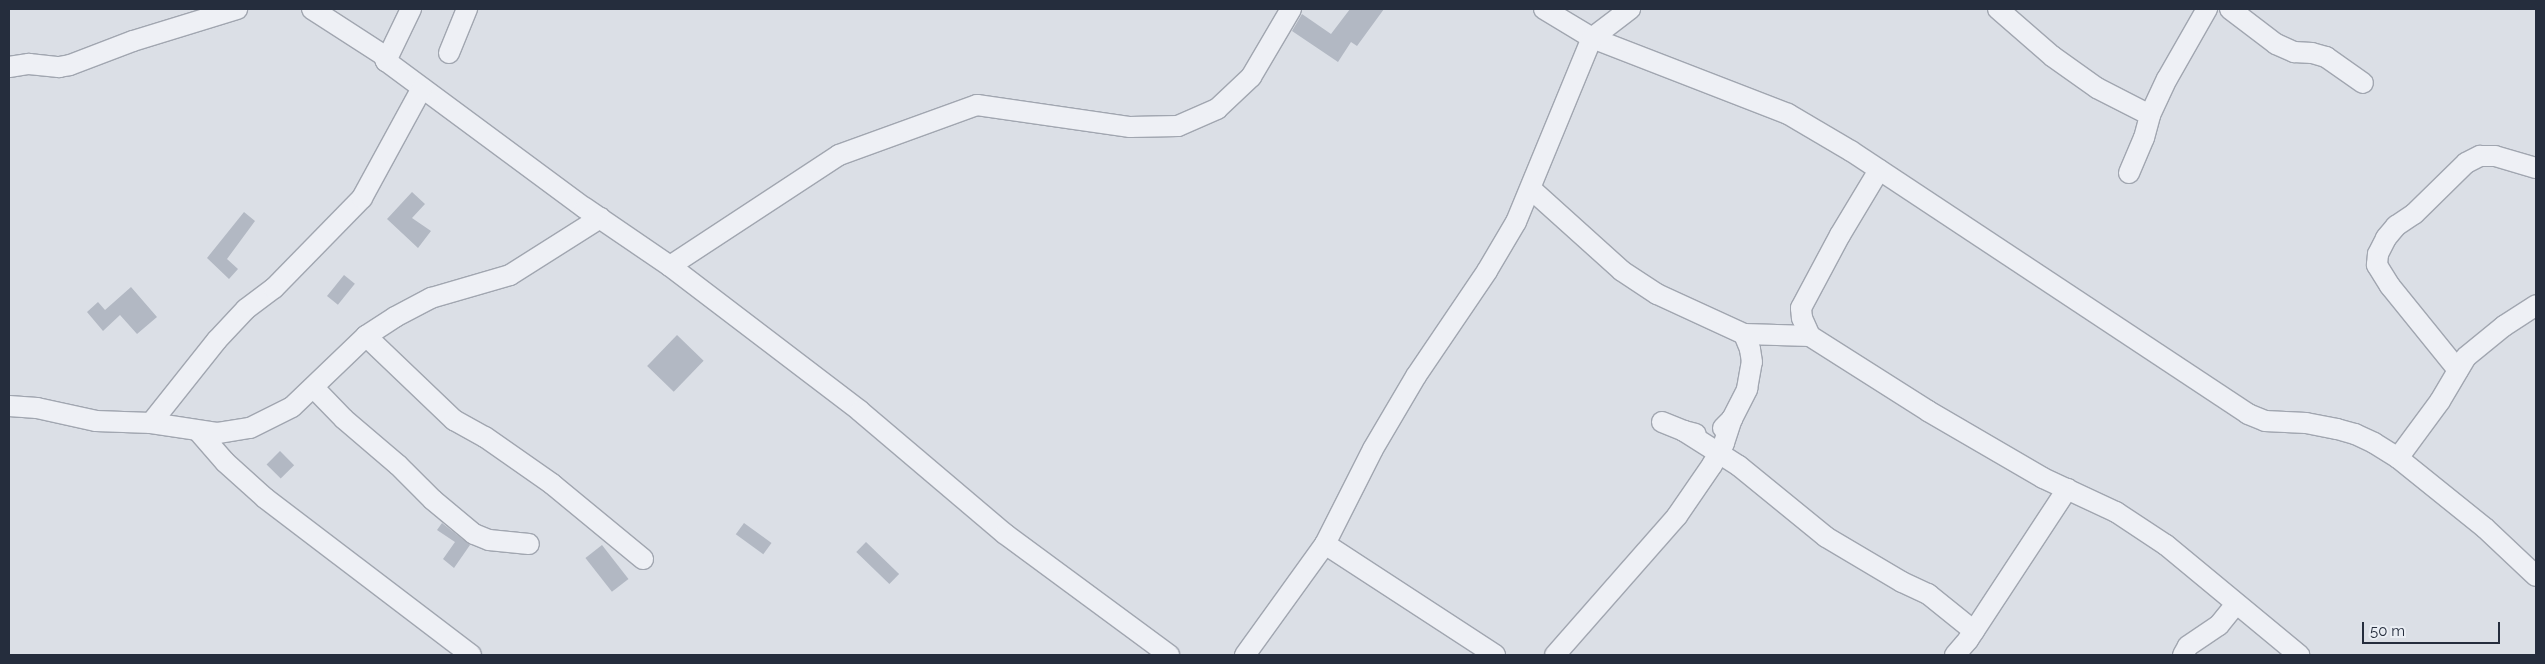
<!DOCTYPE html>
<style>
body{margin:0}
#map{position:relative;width:2545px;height:664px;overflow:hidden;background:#dbdfe6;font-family:Raleway,sans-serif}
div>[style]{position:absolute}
.building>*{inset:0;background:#b2b8c3;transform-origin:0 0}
.roads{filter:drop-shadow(1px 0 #a1a6b0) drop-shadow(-1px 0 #a1a6b0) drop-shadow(0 1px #a1a6b0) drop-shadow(0 -1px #a1a6b0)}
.street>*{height:20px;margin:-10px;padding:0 10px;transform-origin:10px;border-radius:10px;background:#eef0f5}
span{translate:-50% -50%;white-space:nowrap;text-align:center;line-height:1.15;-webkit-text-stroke:4.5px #eaeef4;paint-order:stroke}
.frame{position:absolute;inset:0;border:10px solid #252d3d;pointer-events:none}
.scale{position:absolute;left:2362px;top:622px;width:138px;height:22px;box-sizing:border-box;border:2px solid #252d3d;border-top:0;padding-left:6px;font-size:15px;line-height:18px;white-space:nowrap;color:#252d3d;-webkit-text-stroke:4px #eaeef4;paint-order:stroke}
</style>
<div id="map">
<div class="building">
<i style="clip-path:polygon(1350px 9px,1384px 9px,1357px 46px,1351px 42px,1338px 62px,1292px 31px,1302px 14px,1331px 34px)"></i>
<i style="clip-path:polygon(412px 192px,425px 204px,412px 218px,431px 231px,418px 248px,387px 219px)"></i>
<i style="clip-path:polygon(244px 212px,255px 221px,227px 259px,238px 269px,229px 279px,207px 258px)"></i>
<i style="left:344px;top:275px;width:14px;height:27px;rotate:39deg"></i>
<i style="clip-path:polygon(131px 287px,157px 317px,137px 334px,120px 315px,103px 331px,87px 312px,98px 302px,105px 310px)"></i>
<i style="left:677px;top:335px;width:37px;height:43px;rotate:44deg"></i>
<i style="left:280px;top:451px;width:20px;height:19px;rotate:45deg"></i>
<i style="clip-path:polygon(442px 523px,470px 545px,454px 568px,443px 559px,455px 542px,437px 530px)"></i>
<i style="left:744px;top:523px;width:34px;height:14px;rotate:36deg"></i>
<i style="left:866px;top:542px;width:46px;height:14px;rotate:44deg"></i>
<i style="left:602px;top:545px;width:43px;height:21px;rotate:52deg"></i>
</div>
<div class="roads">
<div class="street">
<i style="left:312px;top:9px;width:85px;rotate:32.9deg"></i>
<i style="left:383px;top:55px;width:7px;rotate:63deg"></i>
<i style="left:411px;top:9px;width:58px;rotate:115.7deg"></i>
<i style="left:386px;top:61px;width:247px;rotate:36.5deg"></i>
<i style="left:585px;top:208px;width:103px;rotate:34.3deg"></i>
<i style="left:670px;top:266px;width:239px;rotate:37.3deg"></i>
<i style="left:860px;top:411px;width:190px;rotate:40.3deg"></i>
<i style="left:1005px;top:534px;width:204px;rotate:36.4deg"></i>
<i style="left:1544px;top:9px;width:56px;rotate:31.1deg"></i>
<i style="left:1592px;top:38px;width:210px;rotate:21.2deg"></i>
<i style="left:1788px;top:114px;width:73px;rotate:30.4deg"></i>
<i style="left:1851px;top:151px;width:476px;rotate:33.5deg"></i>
<i style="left:2248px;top:414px;width:18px;rotate:22deg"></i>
<i style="left:2265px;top:421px;width:41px;rotate:2.8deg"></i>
<i style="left:2306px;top:423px;width:32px;rotate:11deg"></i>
<i style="left:2337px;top:429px;width:19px;rotate:16deg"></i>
<i style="left:2355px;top:434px;width:21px;rotate:25deg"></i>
<i style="left:2374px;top:443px;width:28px;rotate:32deg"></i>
<i style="left:2398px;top:458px;width:112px;rotate:38.8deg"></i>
<i style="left:2485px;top:528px;width:70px;rotate:43.3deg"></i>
<i style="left:1998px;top:9px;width:72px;rotate:41deg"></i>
<i style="left:2052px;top:56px;width:55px;rotate:35.4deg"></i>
<i style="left:2097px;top:88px;width:59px;rotate:27deg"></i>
<i style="left:2230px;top:9px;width:58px;rotate:37.3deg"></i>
<i style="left:2276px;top:44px;width:20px;rotate:24deg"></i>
<i style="left:2294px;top:52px;width:18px;rotate:3deg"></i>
<i style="left:2312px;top:53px;width:15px;rotate:16deg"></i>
<i style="left:2326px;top:57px;width:45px;rotate:35.1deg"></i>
<i style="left:449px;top:53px;width:48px;rotate:-67.8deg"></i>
<i style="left:9px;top:67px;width:20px;rotate:-9deg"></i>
<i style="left:29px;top:64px;width:30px;rotate:6deg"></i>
<i style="left:59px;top:67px;width:11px;rotate:-10deg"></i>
<i style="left:70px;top:65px;width:67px;rotate:-20.9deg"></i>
<i style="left:133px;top:41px;width:109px;rotate:-17.1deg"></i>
<i style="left:2129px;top:173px;width:38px;rotate:-67deg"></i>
<i style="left:2144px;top:138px;width:24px;rotate:-75deg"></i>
<i style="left:2150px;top:115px;width:40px;rotate:-65deg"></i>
<i style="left:2167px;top:79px;width:81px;rotate:-60.3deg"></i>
<i style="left:1531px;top:189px;width:122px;rotate:42deg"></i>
<i style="left:1622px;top:271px;width:42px;rotate:33.3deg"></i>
<i style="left:1657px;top:294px;width:96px;rotate:24.7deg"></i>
<i style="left:1744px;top:334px;width:66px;rotate:1.7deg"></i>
<i style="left:1810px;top:336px;width:140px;rotate:32.4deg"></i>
<i style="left:1928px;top:411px;width:133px;rotate:30.2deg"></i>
<i style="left:2043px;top:478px;width:81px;rotate:25deg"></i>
<i style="left:2116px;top:512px;width:60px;rotate:33.4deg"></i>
<i style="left:2166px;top:545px;width:173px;rotate:39.6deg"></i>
<i style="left:670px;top:266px;width:202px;rotate:-33.3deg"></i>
<i style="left:839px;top:155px;width:147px;rotate:-19.9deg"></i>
<i style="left:977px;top:105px;width:155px;rotate:8.2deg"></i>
<i style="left:1130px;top:127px;width:48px;rotate:-1.2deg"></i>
<i style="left:1178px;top:126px;width:43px;rotate:-23.6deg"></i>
<i style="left:1217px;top:109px;width:47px;rotate:-43.3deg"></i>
<i style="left:1251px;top:77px;width:79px;rotate:-59.5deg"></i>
<i style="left:366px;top:336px;width:122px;rotate:43.7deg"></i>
<i style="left:454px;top:420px;width:35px;rotate:29deg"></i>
<i style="left:485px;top:437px;width:82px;rotate:35deg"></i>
<i style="left:552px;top:484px;width:118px;rotate:39.5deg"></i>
<i style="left:1810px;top:336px;width:20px;rotate:-114deg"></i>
<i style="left:1802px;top:318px;width:10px;rotate:-96deg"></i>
<i style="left:1801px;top:308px;width:83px;rotate:-61.9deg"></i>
<i style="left:1840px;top:235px;width:76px;rotate:-59deg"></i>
<i style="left:2458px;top:370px;width:108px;rotate:-129deg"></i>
<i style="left:2390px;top:286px;width:25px;rotate:-122deg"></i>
<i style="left:2377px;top:265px;width:11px;rotate:-85deg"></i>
<i style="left:2378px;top:254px;width:18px;rotate:-63deg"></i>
<i style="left:2386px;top:238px;width:16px;rotate:-50deg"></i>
<i style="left:2396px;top:226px;width:22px;rotate:-34deg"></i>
<i style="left:2414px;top:214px;width:73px;rotate:-44.4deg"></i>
<i style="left:2466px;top:163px;width:16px;rotate:-27deg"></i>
<i style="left:2480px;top:156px;width:15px"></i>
<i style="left:2495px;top:156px;width:43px;rotate:16.3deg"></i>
<i style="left:314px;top:388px;width:43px;rotate:45.9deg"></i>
<i style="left:344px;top:419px;width:71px;rotate:40.4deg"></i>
<i style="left:398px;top:465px;width:49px;rotate:45deg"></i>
<i style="left:433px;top:500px;width:53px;rotate:39.7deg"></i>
<i style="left:474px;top:534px;width:16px;rotate:22deg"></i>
<i style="left:489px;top:540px;width:40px;rotate:5.7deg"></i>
<i style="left:9px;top:406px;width:28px;rotate:4deg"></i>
<i style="left:37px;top:408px;width:60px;rotate:12.4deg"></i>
<i style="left:96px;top:421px;width:55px;rotate:2.1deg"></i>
<i style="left:151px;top:423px;width:68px;rotate:8.5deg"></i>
<i style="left:218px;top:433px;width:32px;rotate:-9deg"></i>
<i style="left:250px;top:428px;width:47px;rotate:-26.6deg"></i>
<i style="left:292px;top:407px;width:103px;rotate:-43.8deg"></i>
<i style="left:366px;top:336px;width:35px;rotate:-33deg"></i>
<i style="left:395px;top:317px;width:41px;rotate:-27.8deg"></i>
<i style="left:431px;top:298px;width:82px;rotate:-16.2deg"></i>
<i style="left:510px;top:275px;width:107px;rotate:-32.3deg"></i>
<i style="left:1662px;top:422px;width:24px;rotate:22deg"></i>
<i style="left:1684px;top:431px;width:12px;rotate:14deg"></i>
<i style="left:151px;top:423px;width:106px;rotate:-51.5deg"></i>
<i style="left:217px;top:340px;width:42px;rotate:-46.9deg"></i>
<i style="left:246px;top:309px;width:35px;rotate:-37deg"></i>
<i style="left:274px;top:288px;width:126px;rotate:-45.6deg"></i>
<i style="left:362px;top:198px;width:125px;rotate:-61.4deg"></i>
<i style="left:1723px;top:428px;width:13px;rotate:-45deg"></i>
<i style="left:1732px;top:419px;width:34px;rotate:-63deg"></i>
<i style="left:1747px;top:389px;width:27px;rotate:-80deg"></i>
<i style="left:1752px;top:362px;width:13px;rotate:-99deg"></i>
<i style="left:1750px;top:349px;width:16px;rotate:-112deg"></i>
<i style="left:198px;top:431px;width:41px;rotate:48.9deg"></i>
<i style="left:225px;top:462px;width:54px;rotate:42deg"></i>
<i style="left:265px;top:498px;width:259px;rotate:37.3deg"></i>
<i style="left:1684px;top:431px;width:65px;rotate:32.5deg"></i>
<i style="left:1739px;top:466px;width:112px;rotate:39.2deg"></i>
<i style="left:1826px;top:537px;width:88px;rotate:30.6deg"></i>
<i style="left:1902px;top:582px;width:29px;rotate:25deg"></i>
<i style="left:1928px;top:594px;width:59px;rotate:38.8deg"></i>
<i style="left:2398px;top:458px;width:71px;rotate:-53.6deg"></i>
<i style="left:2440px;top:401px;width:51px;rotate:-59.4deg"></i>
<i style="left:2466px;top:357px;width:49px;rotate:-39.2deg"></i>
<i style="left:2504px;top:326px;width:38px;rotate:-33deg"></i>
<i style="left:1325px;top:544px;width:203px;rotate:33.1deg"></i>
<i style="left:1245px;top:655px;width:137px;rotate:-54.2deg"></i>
<i style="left:1325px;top:544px;width:106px;rotate:-63.2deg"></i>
<i style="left:1373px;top:449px;width:85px;rotate:-59.5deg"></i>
<i style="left:1416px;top:376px;width:127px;rotate:-55.9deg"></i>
<i style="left:1487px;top:271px;width:57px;rotate:-59.4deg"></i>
<i style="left:1516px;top:222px;width:199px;rotate:-67.6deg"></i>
<i style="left:1592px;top:38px;width:48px;rotate:-37.3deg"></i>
<i style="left:1555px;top:655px;width:185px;rotate:-48.7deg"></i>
<i style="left:1677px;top:516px;width:62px;rotate:-55.5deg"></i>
<i style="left:1712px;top:465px;width:25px;rotate:-61deg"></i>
<i style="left:1724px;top:443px;width:25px;rotate:-72deg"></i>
<i style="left:1955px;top:655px;width:20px;rotate:-49deg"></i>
<i style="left:1968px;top:640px;width:181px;rotate:-56.7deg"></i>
<i style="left:2183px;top:655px;width:10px;rotate:-61deg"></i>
<i style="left:2188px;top:646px;width:37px;rotate:-34deg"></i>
<i style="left:2219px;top:625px;width:27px;rotate:-51deg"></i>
</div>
</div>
<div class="frame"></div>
<div class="scale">50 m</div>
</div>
